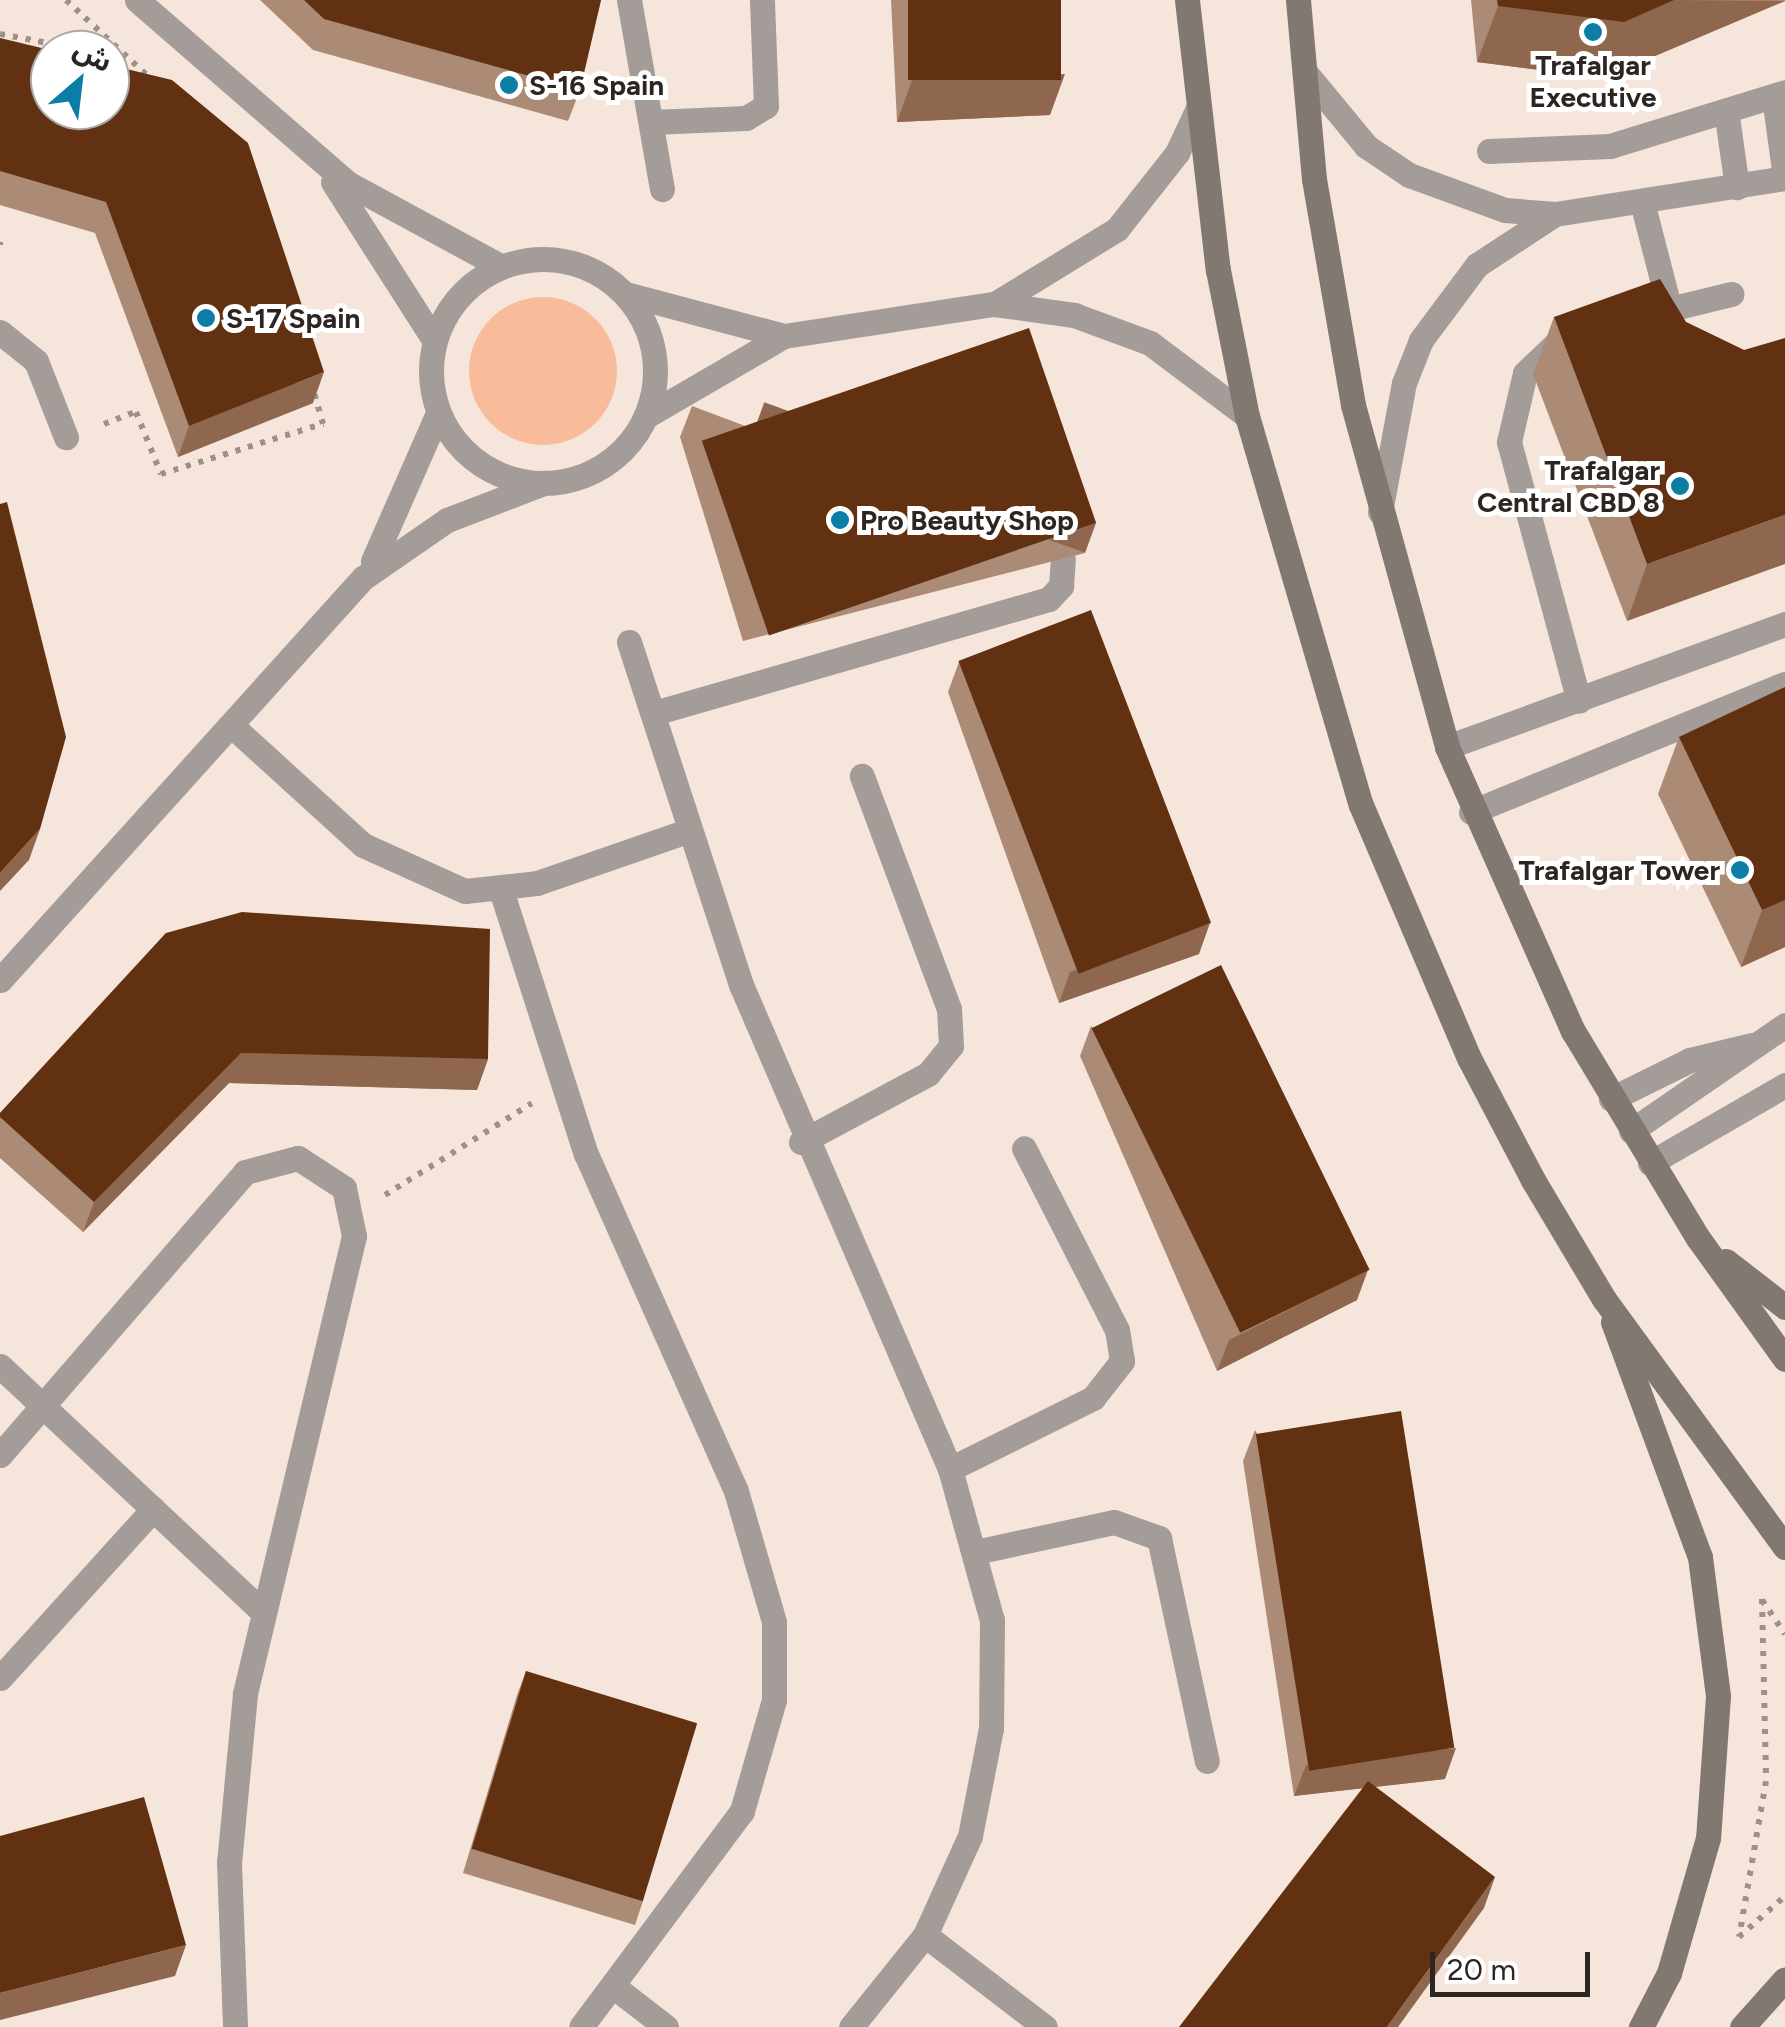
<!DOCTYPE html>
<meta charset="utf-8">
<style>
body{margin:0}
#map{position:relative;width:1785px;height:2027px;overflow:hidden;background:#f6e5db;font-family:Figtree,"Noto Sans Arabic",sans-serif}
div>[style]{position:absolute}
.green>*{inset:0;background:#f8bc9b}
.round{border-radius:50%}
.path>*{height:6px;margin-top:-3px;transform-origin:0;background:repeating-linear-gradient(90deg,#9e918a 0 5px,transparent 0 13px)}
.lane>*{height:25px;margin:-12.5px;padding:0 12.5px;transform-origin:12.5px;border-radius:12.5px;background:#a49c99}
.street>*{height:25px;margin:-12.5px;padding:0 12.5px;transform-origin:12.5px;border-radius:12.5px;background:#a49c99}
.street>.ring{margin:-12.5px;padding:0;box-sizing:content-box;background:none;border:25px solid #a49c99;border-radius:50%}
.secondary>*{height:25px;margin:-12.5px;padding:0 12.5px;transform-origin:12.5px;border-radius:12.5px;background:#827872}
.wall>*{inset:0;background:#ac8b76}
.shaded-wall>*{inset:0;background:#8e674e;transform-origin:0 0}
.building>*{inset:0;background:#623112;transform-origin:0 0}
.dots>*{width:28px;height:28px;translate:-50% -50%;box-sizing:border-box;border:5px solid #fff;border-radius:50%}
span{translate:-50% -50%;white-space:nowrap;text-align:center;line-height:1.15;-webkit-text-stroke:10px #fff;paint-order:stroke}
.poi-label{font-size:28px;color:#2c2522;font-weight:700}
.left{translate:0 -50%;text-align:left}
.right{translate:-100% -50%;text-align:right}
.north{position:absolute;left:30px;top:30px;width:100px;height:100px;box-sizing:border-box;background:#fff;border:2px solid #aba8a7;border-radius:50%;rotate:28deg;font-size:28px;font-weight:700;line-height:40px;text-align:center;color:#2c2522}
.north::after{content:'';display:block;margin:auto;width:35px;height:45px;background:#0c7ea6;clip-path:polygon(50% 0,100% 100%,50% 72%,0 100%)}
.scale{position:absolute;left:1430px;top:1952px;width:160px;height:45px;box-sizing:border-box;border:5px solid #2c2522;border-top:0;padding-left:12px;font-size:30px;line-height:35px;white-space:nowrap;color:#2c2522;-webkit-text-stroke:8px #fff;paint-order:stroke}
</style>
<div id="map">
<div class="green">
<i class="round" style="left:469px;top:297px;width:148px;height:148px"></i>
</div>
<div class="path">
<i style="left:66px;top:0;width:113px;rotate:42.9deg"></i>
<i style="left:0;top:34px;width:86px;rotate:10.7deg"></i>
<i style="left:110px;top:55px;width:16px;rotate:11deg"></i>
<i style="left:0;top:242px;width:3px;rotate:90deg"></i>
<i style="left:104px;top:424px;width:34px;rotate:-21deg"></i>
<i style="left:136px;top:412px;width:67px;rotate:68deg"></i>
<i style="left:161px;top:474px;width:170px;rotate:-17.2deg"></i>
<i style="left:323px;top:424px;width:37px;rotate:-106deg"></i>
<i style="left:385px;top:1195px;width:173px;rotate:-32deg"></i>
<i style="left:1762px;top:1599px;width:182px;rotate:88.7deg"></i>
<i style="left:1766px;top:1781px;width:158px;rotate:99.8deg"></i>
<i style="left:1739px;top:1937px;width:62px;rotate:-41.7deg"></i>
<i style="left:1762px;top:1600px;width:41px;rotate:55.9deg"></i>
</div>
<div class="lane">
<i style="left:1774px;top:97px;width:81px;rotate:82.2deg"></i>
<i style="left:1727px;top:117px;width:71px;rotate:81.9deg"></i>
<i style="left:651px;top:122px;width:95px;rotate:-2.4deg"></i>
<i style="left:746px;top:118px;width:23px;rotate:-31deg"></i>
<i style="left:766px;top:106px;width:106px;rotate:-92.2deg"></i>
<i style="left:1489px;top:151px;width:121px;rotate:-2.4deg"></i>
<i style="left:1610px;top:146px;width:183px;rotate:-17.1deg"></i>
<i style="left:1642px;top:202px;width:112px;rotate:75.5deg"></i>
<i style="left:1645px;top:315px;width:89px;rotate:-13.7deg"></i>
<i style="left:1567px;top:333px;width:58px;rotate:136.4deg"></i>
<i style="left:1525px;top:373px;width:71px;rotate:103.1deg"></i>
<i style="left:1509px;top:442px;width:268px;rotate:74.9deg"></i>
<i style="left:654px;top:713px;width:411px;rotate:-16.1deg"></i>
<i style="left:1049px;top:599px;width:18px;rotate:-47deg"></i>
<i style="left:1061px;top:586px;width:27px;rotate:-86deg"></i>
<i style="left:1447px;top:747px;width:360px;rotate:-20deg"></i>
<i style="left:1471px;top:812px;width:339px;rotate:-22.2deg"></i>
<i style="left:1611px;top:1099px;width:88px;rotate:-26.3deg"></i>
<i style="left:1690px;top:1060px;width:64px;rotate:-13.6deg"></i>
<i style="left:1631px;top:1131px;width:187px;rotate:-34.5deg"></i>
<i style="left:801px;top:1142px;width:144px;rotate:-28.2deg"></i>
<i style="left:928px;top:1074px;width:36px;rotate:-51deg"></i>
<i style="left:951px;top:1046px;width:37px;rotate:-93deg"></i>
<i style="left:949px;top:1009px;width:249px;rotate:-110.5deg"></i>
<i style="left:1650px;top:1163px;width:156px;rotate:-30deg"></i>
<i style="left:950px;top:1469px;width:160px;rotate:-26.4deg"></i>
<i style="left:1093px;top:1398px;width:47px;rotate:-51.9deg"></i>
<i style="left:1122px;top:1361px;width:31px;rotate:-99deg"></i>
<i style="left:1117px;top:1330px;width:204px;rotate:-117.1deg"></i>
<i style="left:980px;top:1551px;width:137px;rotate:-12.2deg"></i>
<i style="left:1114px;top:1522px;width:48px;rotate:19.6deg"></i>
<i style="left:1159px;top:1538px;width:228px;rotate:77.9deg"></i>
</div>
<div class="street">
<i style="left:137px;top:0;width:281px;rotate:41deg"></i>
<i style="left:349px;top:184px;width:172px;rotate:28.5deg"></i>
<i style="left:629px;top:0;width:192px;rotate:80.1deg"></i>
<i style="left:1305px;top:72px;width:96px;rotate:50.5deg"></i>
<i style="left:1366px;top:146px;width:52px;rotate:34deg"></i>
<i style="left:1409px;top:175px;width:102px;rotate:20deg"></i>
<i style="left:1505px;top:210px;width:50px;rotate:4.6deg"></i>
<i style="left:1555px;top:214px;width:233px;rotate:-8.9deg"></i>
<i style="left:333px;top:182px;width:188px;rotate:57.4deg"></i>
<i class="ring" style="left:431px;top:259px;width:199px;height:199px"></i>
<i style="left:626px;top:294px;width:163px;rotate:14.9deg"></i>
<i style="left:998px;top:302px;width:140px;rotate:-31.5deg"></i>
<i style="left:1117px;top:229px;width:97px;rotate:-51.7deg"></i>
<i style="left:1177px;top:153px;width:50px;rotate:-65deg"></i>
<i style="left:0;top:332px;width:46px;rotate:38.9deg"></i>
<i style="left:36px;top:361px;width:82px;rotate:68.5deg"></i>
<i style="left:648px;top:415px;width:157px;rotate:-30.2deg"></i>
<i style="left:784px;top:336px;width:212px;rotate:-8.7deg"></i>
<i style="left:994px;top:304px;width:81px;rotate:7.8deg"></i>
<i style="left:1074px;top:315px;width:81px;rotate:20.2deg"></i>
<i style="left:1150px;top:343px;width:121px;rotate:37deg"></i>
<i style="left:1380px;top:512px;width:131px;rotate:-79.5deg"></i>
<i style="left:1404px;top:383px;width:46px;rotate:-68.4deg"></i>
<i style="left:1421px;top:340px;width:94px;rotate:-53.3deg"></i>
<i style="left:1477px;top:265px;width:93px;rotate:-33.2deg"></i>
<i style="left:373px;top:561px;width:162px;rotate:-66.3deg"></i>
<i style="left:629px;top:642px;width:363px;rotate:71.9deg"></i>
<i style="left:742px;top:987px;width:525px;rotate:66.66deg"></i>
<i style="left:950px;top:1469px;width:157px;rotate:74.5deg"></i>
<i style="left:992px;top:1620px;width:108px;rotate:90.5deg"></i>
<i style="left:991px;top:1728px;width:110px;rotate:101deg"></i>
<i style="left:970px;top:1836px;width:109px;rotate:114.4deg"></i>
<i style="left:925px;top:1935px;width:118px;rotate:128.8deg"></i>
<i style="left:231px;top:725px;width:178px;rotate:42.3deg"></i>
<i style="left:363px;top:845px;width:112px;rotate:24.3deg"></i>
<i style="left:465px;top:891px;width:72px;rotate:-6.3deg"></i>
<i style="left:537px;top:883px;width:159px;rotate:-19.1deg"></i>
<i style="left:502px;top:893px;width:274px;rotate:72.2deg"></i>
<i style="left:586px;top:1154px;width:369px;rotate:66deg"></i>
<i style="left:736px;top:1491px;width:136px;rotate:73.8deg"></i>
<i style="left:774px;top:1622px;width:78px;rotate:90deg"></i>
<i style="left:774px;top:1700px;width:116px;rotate:106.1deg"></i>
<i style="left:742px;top:1811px;width:269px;rotate:126.7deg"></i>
<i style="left:0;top:980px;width:542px;rotate:-47.92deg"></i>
<i style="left:363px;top:578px;width:102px;rotate:-34.6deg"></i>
<i style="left:447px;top:520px;width:104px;rotate:-20.9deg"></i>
<i style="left:0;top:1366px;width:359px;rotate:43.1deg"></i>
<i style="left:0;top:1455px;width:374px;rotate:-49.1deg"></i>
<i style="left:245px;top:1172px;width:55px;rotate:-14.8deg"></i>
<i style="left:298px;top:1158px;width:55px;rotate:33.1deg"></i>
<i style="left:344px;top:1188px;width:49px;rotate:78.2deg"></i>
<i style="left:354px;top:1236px;width:471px;rotate:103.4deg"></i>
<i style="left:245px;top:1694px;width:169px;rotate:95.4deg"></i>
<i style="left:229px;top:1862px;width:165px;rotate:87.9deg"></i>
<i style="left:0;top:1678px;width:228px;rotate:-47.8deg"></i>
<i style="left:925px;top:1935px;width:151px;rotate:37.5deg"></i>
<i style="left:613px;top:1986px;width:67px;rotate:37.7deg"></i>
</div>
<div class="secondary">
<i style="left:1187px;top:0;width:272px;rotate:83.5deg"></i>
<i style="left:1218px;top:270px;width:149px;rotate:78.8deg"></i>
<i style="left:1247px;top:416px;width:405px;rotate:73.7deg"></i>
<i style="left:1361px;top:805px;width:275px;rotate:66.9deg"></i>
<i style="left:1469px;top:1058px;width:138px;rotate:62.3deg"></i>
<i style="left:1533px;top:1180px;width:139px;rotate:59.2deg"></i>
<i style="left:1604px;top:1299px;width:307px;rotate:53.9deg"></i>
<i style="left:1298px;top:0;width:180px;rotate:84.9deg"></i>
<i style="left:1314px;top:179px;width:229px;rotate:80.2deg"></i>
<i style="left:1353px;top:405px;width:355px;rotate:74.6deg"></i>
<i style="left:1447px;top:747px;width:311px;rotate:66.1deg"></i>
<i style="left:1573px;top:1031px;width:242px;rotate:58.9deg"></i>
<i style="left:1698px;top:1238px;width:149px;rotate:54.3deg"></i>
<i style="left:1726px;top:1261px;width:75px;rotate:37.9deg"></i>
<i style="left:1613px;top:1322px;width:251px;rotate:69.7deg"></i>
<i style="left:1700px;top:1557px;width:140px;rotate:82.6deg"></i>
<i style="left:1718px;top:1696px;width:142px;rotate:94deg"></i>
<i style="left:1708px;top:1838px;width:141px;rotate:106.1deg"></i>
<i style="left:1669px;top:1973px;width:61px;rotate:117.4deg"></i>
<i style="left:1742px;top:2027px;width:64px;rotate:-48.1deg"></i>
</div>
<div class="wall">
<i style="clip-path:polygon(260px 0,601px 0,580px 90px,568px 121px,313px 50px)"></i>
<i style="clip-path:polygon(891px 0,1061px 0,1050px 115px,897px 122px)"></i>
<i style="clip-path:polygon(1471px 0,1785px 0,1785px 1px,1603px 78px,1477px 62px)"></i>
<i style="clip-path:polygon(0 38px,313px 403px,178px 457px,95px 233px,0 205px)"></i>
<i style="clip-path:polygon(1554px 317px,1686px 322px,1744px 350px,1627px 621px,1533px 374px)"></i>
<i style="clip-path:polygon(692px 406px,1085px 553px,743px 641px,680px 437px)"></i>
<i style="clip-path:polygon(959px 662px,1199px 954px,1059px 1003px,948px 692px)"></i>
<i style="clip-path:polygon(1785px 687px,1785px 947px,1741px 967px,1658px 794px,1679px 737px)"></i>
<i style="clip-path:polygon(166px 933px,488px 1059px,477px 1090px,229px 1083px,83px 1232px,0 1158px,0 1113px)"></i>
<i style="clip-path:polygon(1091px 1026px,1357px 1300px,1217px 1371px,1080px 1056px)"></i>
<i style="clip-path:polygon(1255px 1430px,1445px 1779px,1375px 1787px,1484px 1908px,1363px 1788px,1294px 1796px,1243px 1461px)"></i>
<i style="clip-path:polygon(526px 1671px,643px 1901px,635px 1925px,463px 1873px,517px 1695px)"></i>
</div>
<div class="shaded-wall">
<i style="clip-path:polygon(1674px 0,1785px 1px,1603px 78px,1477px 62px,1498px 6px)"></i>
<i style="clip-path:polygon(1065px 74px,1050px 115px,897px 122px,912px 80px)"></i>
<i style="clip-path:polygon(324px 372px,313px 403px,178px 457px,189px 426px)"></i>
<i style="clip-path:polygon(1785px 515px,1785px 564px,1627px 621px,1647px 564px)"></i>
<i style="left:1096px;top:523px;width:32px;height:353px;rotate:110deg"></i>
<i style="clip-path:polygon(40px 829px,29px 860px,0 891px,0 873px)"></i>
<i style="clip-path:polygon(1785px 900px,1785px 947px,1741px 967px,1762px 910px)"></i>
<i style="clip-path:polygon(1210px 923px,1199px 954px,1059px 1003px,1070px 972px)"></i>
<i style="clip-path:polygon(241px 1053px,488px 1059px,477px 1090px,229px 1083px,83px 1232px,94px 1202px)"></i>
<i style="clip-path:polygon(1368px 1270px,1357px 1300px,1217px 1371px,1229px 1340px)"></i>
<i style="clip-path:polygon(1456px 1748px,1445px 1779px,1294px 1796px,1306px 1765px)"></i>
<i style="clip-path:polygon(1495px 1877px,1484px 1908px,1398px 2027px,1387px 2027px)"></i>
<i style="clip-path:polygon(186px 1945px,175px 1976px,0 2020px,0 1993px)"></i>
</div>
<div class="building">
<i style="clip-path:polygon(304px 0,601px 0,580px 90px,324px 19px)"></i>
<i style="left:908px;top:0;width:153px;height:80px"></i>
<i style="clip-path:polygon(1497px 0,1674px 0,1624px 22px,1498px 6px)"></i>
<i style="clip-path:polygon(0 38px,50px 50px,50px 110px,110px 110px,110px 65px,172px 80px,248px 143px,324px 372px,189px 426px,106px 202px,0 171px)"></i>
<i style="clip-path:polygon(1660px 279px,1686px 322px,1744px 350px,1785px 338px,1785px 515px,1647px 564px,1554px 317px)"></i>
<i style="left:1029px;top:328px;width:206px;height:346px;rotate:71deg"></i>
<i style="clip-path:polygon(7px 502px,66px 737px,40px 829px,0 873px,0 504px)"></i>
<i style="left:1091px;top:610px;width:335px;height:142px;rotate:69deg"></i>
<i style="clip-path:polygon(1785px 687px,1785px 900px,1762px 910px,1679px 737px)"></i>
<i style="clip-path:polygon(242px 912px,490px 929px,488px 1059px,241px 1053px,94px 1202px,0 1117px,0 1113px,166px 933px)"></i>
<i style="left:1221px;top:965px;width:339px;height:144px;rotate:64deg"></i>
<i style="left:1401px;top:1411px;width:341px;height:147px;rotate:81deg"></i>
<i style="left:526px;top:1671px;width:179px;height:186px;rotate:17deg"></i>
<i style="clip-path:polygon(1368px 1781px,1495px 1877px,1387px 2027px,1179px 2027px)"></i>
<i style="clip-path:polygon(144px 1797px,186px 1945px,0 1993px,0 1836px)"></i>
</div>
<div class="dots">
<i style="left:1593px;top:32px;background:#0c7ea6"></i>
<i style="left:509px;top:85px;background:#0c7ea6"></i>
<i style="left:206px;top:318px;background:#0c7ea6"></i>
<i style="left:1680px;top:486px;background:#0c7ea6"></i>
<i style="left:840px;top:520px;background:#0c7ea6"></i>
<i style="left:1740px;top:870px;background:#0c7ea6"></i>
</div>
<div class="poi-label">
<span style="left:1593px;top:81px">Trafalgar<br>Executive</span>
<span class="left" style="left:529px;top:85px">S-16 Spain</span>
<span class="left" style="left:226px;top:318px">S-17 Spain</span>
<span class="right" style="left:1660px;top:486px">Trafalgar<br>Central CBD 8</span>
<span class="left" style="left:860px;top:520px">Pro Beauty Shop</span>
<span class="right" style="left:1720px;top:870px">Trafalgar Tower</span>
</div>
<div class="north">ش</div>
<div class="scale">20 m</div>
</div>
